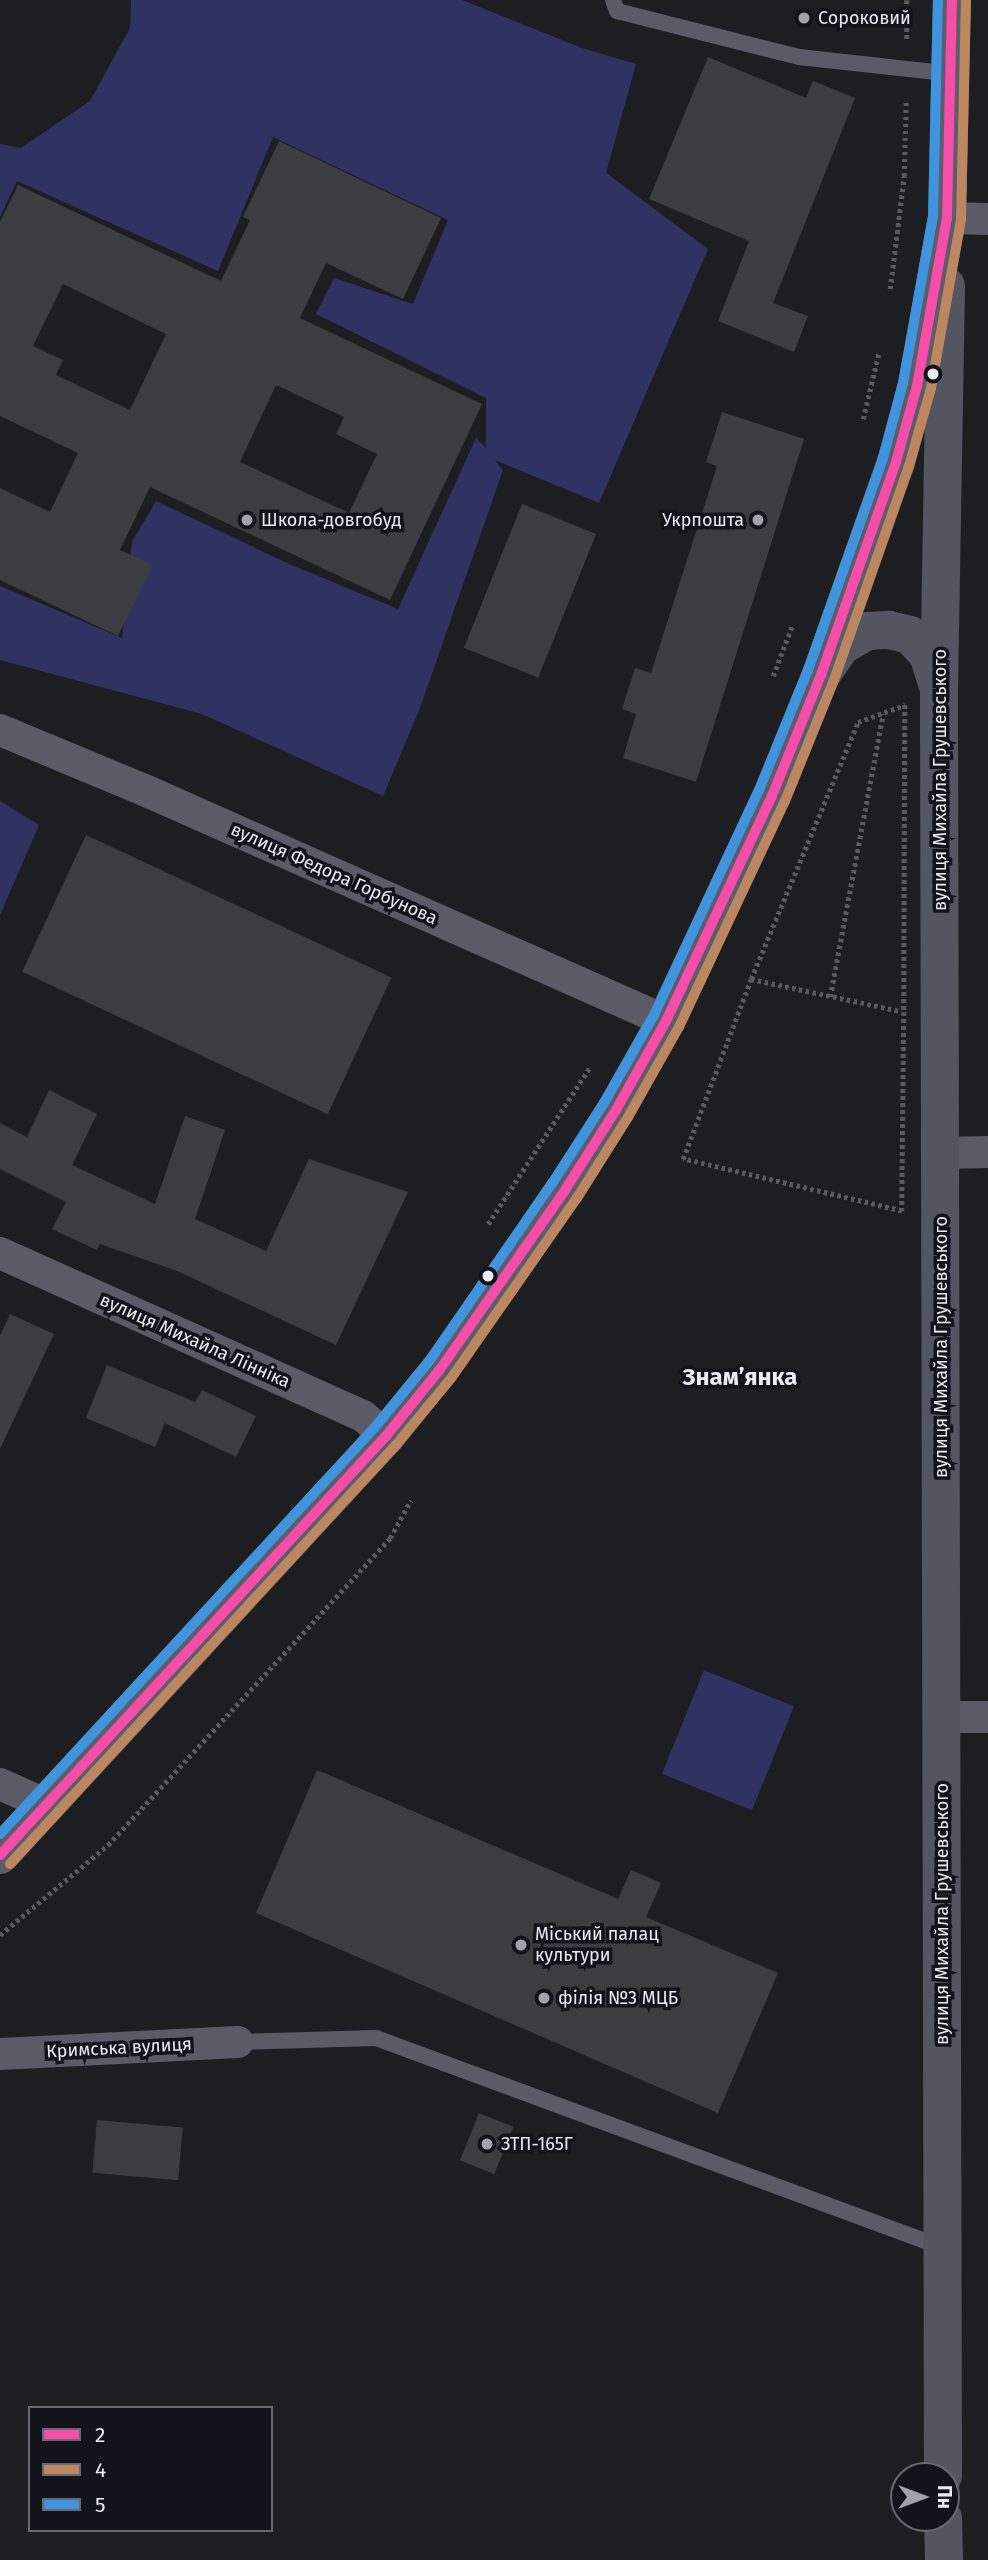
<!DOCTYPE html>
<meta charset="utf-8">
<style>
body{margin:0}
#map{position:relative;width:988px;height:2560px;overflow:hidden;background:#1d1e22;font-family:"Fira Sans",sans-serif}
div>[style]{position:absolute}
.green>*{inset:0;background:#303362;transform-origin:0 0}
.building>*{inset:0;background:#3c3d40;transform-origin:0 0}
.path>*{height:4.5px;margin-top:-2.25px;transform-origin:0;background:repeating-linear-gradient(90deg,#585a61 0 3.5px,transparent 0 7px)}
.service>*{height:16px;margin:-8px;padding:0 8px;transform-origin:8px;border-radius:8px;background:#5a5b67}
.minor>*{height:32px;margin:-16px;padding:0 16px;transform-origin:16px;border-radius:16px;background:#5a5b67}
.secondary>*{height:38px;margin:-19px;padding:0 19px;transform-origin:19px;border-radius:19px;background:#535560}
.primary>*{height:38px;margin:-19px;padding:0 19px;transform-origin:19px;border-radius:19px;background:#5c5d69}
.bus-1>*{height:10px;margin:-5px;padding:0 5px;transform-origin:5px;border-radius:5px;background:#f54da8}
.bus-2>*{height:10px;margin:-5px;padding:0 5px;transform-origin:5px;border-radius:5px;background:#bb8660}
.bus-3>*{height:10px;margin:-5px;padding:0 5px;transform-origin:5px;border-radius:5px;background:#4094de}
.dots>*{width:19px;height:19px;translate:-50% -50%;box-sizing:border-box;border:4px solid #12131b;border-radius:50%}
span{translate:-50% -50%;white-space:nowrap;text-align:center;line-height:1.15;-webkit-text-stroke:7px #12131b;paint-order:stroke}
.poi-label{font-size:18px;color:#eaebf0}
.left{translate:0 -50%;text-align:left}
.right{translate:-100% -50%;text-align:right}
.street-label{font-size:18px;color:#eaebf0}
.district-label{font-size:24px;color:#eaebf0;font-weight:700}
.legend{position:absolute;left:28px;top:2406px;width:245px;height:126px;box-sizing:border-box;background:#12131b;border:2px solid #686970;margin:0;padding:9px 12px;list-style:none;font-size:21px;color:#eaebf0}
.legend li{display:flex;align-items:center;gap:14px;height:35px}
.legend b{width:35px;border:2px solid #686970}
.north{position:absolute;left:890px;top:2462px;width:70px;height:70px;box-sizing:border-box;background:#12131b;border:2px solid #686970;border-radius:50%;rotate:90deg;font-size:19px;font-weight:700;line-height:28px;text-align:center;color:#eaebf0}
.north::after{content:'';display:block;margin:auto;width:24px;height:32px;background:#a2a3a8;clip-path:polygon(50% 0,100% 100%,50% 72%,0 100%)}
</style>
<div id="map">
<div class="green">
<i style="clip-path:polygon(131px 0,462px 0,582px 48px,636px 64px,606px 173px,708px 249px,599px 503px,495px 460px,503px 470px,420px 708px,383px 796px,202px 714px,0 660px,0 586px,122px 638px,132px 542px,156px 501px,289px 564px,398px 609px,476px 438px,486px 448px,486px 398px,316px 314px,334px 278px,413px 304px,448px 220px,273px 137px,218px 271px,17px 181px,0 217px,0 144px,21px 148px,90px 101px,130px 28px)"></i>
<i style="clip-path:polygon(0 801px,39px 825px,0 915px)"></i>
<i style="left:704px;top:1670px;width:97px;height:112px;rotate:22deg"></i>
</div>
<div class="building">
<i style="clip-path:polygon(708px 57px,806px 98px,813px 81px,855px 98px,773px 303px,808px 316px,794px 352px,718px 321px,749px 241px,649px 199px)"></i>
<i style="clip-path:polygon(evenodd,279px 141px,441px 218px,403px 299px,326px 263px,300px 318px,482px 404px,390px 600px,150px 487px,120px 550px,153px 565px,118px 636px,0 580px,0 488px,50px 512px,78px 453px,0 416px,0 222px,18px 185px,221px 281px,250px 220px,243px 217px,279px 141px,63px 284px,166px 334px,130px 410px,56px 375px,63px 360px,33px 346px,63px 284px,279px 141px,276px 385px,344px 417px,336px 434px,377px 454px,349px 513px,240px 462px,276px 385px)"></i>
<i style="clip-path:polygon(722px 412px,804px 439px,696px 782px,623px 758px,636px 714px,622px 709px,635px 668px,651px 673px,717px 466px,706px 462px)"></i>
<i style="left:522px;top:504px;width:80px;height:155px;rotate:22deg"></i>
<i style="left:86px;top:835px;width:337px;height:151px;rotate:25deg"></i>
<i style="clip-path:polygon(49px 1090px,97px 1114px,72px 1165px,155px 1204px,185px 1116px,225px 1130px,195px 1219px,266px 1251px,309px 1159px,408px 1192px,336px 1345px,177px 1271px,100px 1244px,97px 1250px,52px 1229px,66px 1202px,0 1169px,0 1123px,27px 1137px)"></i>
<i style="clip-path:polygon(10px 1314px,54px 1334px,0 1449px,0 1336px)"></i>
<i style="clip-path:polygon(107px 1365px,195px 1402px,202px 1390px,256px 1416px,236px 1457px,165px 1423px,155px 1447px,86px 1418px)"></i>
<i style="clip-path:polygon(317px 1770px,618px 1899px,631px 1870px,661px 1883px,646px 1917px,778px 1973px,718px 2113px,256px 1913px)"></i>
<i style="left:479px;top:2113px;width:37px;height:51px;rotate:22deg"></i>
<i style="left:97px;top:2120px;width:86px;height:53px;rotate:5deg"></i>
</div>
<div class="path">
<i style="left:907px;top:0;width:41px;rotate:90deg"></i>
<i style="left:890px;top:289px;width:114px;rotate:-82.9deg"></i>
<i style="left:904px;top:176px;width:77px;rotate:-88.5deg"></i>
<i style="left:863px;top:419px;width:69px;rotate:-76.6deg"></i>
<i style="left:773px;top:676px;width:53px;rotate:-69.2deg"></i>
<i style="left:905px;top:705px;width:307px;rotate:90.2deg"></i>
<i style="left:904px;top:1012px;width:199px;rotate:90.6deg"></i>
<i style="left:902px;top:1211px;width:225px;rotate:-166.6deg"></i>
<i style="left:683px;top:1159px;width:192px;rotate:-69.3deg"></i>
<i style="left:751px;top:979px;width:278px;rotate:-67.4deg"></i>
<i style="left:858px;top:722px;width:50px;rotate:-19.9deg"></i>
<i style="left:751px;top:979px;width:152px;rotate:12.1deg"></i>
<i style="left:830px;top:997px;width:288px;rotate:-79.4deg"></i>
<i style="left:488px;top:1224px;width:187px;rotate:-57deg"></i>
<i style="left:0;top:1935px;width:141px;rotate:-39.8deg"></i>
<i style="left:108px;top:1845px;width:417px;rotate:-47.4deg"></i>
<i style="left:390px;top:1538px;width:43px;rotate:-61.1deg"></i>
</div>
<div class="service">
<i style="left:613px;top:0;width:12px;rotate:70deg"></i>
<i style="left:617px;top:11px;width:188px;rotate:14.2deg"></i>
<i style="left:799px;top:57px;width:154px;rotate:6.3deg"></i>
<i style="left:238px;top:2042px;width:138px;rotate:-1.7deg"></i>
<i style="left:376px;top:2038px;width:602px;rotate:20.3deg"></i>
</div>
<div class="minor">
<i style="left:947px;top:218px;width:41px;rotate:1.4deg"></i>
<i style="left:0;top:730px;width:161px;rotate:22.6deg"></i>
<i style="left:149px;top:792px;width:565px;rotate:23.89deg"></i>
<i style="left:941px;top:1153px;width:47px;rotate:-1.2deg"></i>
<i style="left:0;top:1253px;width:398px;rotate:24.2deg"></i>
<i style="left:363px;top:1416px;width:30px;rotate:41deg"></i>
<i style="left:943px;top:1717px;width:45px"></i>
<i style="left:0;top:1784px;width:51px;rotate:24.1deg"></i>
<i style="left:0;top:2054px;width:238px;rotate:-2.9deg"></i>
</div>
<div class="secondary">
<i style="left:821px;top:675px;width:35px;rotate:-55deg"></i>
<i style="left:841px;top:646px;width:30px;rotate:-30deg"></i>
<i style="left:867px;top:631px;width:22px;rotate:-3deg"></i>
<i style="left:889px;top:630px;width:22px;rotate:13deg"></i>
<i style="left:910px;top:635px;width:26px;rotate:47deg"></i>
<i style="left:928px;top:654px;width:30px;rotate:73deg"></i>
<i style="left:943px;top:2476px;width:1787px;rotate:-90.13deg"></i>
<i style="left:939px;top:689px;width:403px;rotate:-89deg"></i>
<i style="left:943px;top:2518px;width:42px;rotate:88.6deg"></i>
</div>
<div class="primary">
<i style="left:0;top:1855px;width:570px;rotate:-47.35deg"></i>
<i style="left:386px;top:1436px;width:87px;rotate:-51deg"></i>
<i style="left:441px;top:1368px;width:217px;rotate:-55.1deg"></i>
<i style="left:565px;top:1190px;width:95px;rotate:-57.5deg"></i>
<i style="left:616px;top:1110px;width:102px;rotate:-60.7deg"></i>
<i style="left:666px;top:1021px;width:249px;rotate:-64.8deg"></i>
<i style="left:772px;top:796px;width:131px;rotate:-68deg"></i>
<i style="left:821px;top:675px;width:226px;rotate:-70.6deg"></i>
<i style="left:896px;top:462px;width:79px;rotate:-74.6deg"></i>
<i style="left:917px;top:386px;width:171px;rotate:-79.9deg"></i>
<i style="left:947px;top:218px;width:218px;rotate:-88.7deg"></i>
</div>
<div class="bus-1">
<i style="left:0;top:1855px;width:570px;rotate:-47.35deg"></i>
<i style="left:386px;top:1436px;width:87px;rotate:-51deg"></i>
<i style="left:441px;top:1368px;width:217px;rotate:-55.1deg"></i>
<i style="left:565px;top:1190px;width:95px;rotate:-57.5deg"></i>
<i style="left:616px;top:1110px;width:102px;rotate:-60.7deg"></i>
<i style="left:666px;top:1021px;width:249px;rotate:-64.8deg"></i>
<i style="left:772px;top:796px;width:131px;rotate:-68deg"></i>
<i style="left:821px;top:675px;width:226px;rotate:-70.6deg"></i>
<i style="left:896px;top:462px;width:79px;rotate:-74.6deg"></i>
<i style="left:917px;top:386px;width:171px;rotate:-79.9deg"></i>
<i style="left:947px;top:218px;width:218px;rotate:-88.7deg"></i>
</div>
<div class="bus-2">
<i style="left:10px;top:1864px;width:570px;rotate:-47.35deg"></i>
<i style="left:396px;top:1445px;width:88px;rotate:-50.5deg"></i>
<i style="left:452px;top:1377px;width:218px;rotate:-55.1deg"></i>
<i style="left:577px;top:1198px;width:96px;rotate:-57.8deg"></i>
<i style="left:628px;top:1117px;width:103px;rotate:-60.5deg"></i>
<i style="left:679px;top:1027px;width:250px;rotate:-64.9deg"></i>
<i style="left:785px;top:801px;width:131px;rotate:-68deg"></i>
<i style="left:834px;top:680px;width:227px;rotate:-70.7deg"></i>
<i style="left:909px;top:466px;width:81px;rotate:-74.2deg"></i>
<i style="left:931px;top:388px;width:172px;rotate:-79.9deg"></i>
<i style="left:961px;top:219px;width:219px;rotate:-88.7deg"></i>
</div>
<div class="bus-3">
<i style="left:0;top:1834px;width:553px;rotate:-47.34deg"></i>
<i style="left:375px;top:1427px;width:87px;rotate:-50.6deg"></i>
<i style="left:430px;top:1360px;width:216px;rotate:-55.4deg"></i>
<i style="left:553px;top:1182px;width:94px;rotate:-57.2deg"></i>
<i style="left:604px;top:1103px;width:101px;rotate:-60.4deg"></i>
<i style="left:654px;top:1015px;width:248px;rotate:-65deg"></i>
<i style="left:759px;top:790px;width:130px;rotate:-67.8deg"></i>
<i style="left:808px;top:670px;width:225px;rotate:-70.5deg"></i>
<i style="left:883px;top:458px;width:78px;rotate:-75.1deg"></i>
<i style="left:903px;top:383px;width:169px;rotate:-79.8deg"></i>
<i style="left:933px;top:217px;width:217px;rotate:-88.7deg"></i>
</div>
<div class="dots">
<i style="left:804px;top:18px;background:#a2a3a8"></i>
<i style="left:933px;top:374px;background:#eaebf0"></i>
<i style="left:247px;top:520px;background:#a2a3a8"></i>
<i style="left:758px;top:520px;background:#a2a3a8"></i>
<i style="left:488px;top:1276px;background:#eaebf0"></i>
<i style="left:521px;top:1945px;background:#a2a3a8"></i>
<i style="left:544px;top:1998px;background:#a2a3a8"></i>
<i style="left:487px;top:2144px;background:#a2a3a8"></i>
</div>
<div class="poi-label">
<span class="left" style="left:818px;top:18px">Сороковий</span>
<span class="left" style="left:261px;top:520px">Школа-довгобуд</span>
<span class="right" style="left:744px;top:520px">Укрпошта</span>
<span class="left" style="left:535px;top:1945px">Міський палац<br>культури</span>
<span class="left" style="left:558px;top:1998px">філія №3 МЦБ</span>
<span class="left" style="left:501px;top:2144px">ЗТП-165Г</span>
</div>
<div class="street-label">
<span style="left:940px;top:780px;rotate:-90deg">вулиця Михайла Грушевського</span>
<span style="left:334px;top:874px;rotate:24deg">вулиця Федора Горбунова</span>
<span style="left:195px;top:1341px;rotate:24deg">вулиця Михайла Лінніка</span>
<span style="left:941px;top:1347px;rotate:-90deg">вулиця Михайла Грушевського</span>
<span style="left:942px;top:1914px;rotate:-90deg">вулиця Михайла Грушевського</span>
<span style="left:119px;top:2048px;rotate:-3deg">Кримська вулиця</span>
</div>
<div class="district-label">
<span style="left:740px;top:1378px">Знам’янка</span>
</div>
<ul class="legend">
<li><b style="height:9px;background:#f54da8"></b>2</li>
<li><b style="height:9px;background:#bb8660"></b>4</li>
<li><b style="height:9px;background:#4094de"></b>5</li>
</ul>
<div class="north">Пн</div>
</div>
